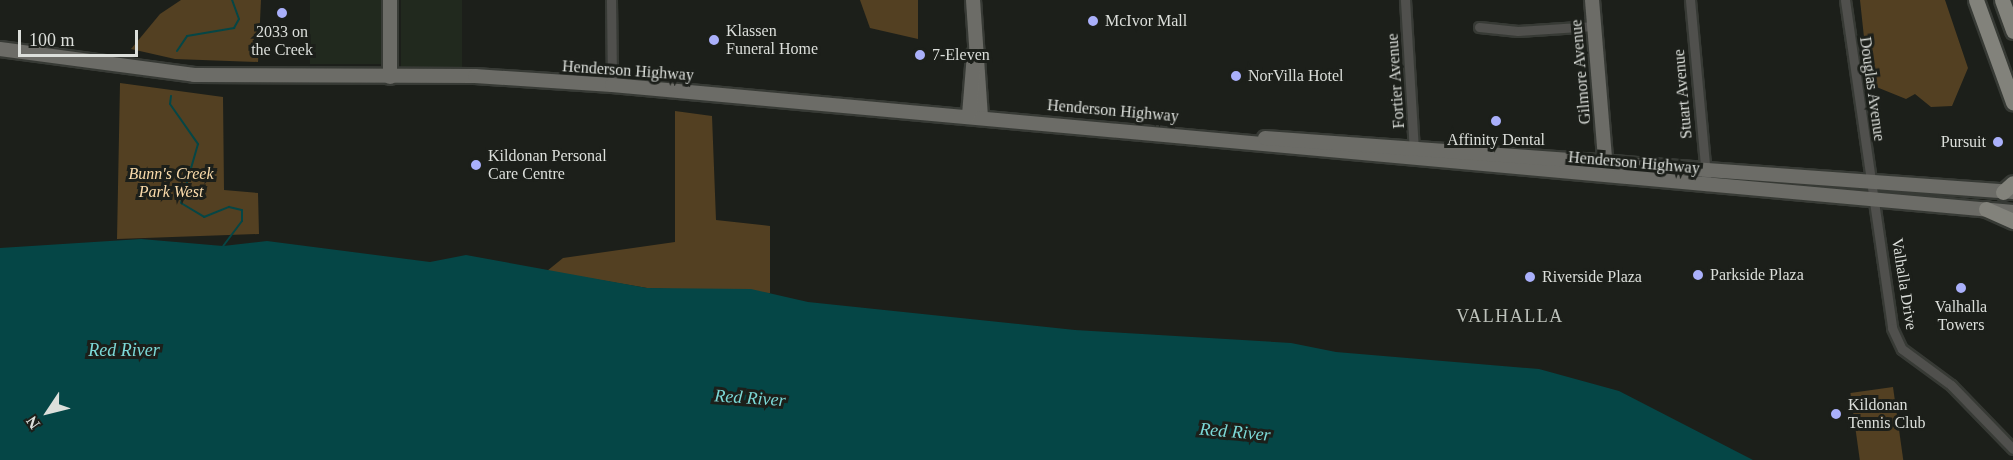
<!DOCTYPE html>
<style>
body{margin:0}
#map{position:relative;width:2013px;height:460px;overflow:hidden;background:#1c1f1a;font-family:Georgia,serif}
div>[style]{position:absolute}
.built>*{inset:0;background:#21291e;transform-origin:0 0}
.green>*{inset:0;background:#534022;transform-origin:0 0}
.water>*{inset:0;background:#054646}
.stream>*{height:2px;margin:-1px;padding:0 1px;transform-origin:1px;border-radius:1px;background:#054646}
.roads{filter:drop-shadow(2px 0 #373a35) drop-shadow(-2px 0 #373a35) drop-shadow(0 2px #373a35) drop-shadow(0 -2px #373a35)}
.street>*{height:9px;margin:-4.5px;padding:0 4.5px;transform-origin:4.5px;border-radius:4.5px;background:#50504d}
.secondary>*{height:14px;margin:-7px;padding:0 7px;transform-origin:7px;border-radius:7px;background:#6c6c67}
.primary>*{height:15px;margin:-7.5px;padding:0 7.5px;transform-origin:7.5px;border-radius:7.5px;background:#82827b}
.dots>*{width:16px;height:16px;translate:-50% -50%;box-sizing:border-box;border:3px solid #1c1f1a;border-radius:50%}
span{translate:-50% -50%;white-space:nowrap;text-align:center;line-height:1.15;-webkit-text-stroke:6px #1c1f1a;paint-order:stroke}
.poi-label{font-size:16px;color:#dcdfdb}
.left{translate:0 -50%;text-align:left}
.right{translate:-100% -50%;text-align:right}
.street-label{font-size:16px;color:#dcdfdb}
.park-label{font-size:16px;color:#fadbab;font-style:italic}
.neighbourhood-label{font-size:18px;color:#bcc1ba;letter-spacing:1.5px}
.water-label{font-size:18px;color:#7cd9d7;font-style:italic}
.north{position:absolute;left:18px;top:382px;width:60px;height:60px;-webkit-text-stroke:4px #1c1f1a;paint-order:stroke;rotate:235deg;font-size:16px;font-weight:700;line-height:24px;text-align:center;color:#dcdfdb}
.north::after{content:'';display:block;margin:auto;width:21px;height:27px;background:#dcdfdb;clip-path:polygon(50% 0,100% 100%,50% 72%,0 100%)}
.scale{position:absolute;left:18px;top:30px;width:120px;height:27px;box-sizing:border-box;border:3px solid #dcdfdb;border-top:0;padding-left:8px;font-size:18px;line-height:21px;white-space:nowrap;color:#dcdfdb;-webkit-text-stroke:4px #1c1f1a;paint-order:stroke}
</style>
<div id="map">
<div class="built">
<i style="left:310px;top:0;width:76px;height:64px"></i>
<i style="left:401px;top:0;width:61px;height:69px"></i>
</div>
<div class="green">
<i style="clip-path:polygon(181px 0,261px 0,258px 62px,175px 59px,131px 49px,160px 14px)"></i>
<i style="clip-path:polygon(860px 0,918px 0,918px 39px,870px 28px)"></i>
<i style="clip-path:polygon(1860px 0,1945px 0,1968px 68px,1952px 106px,1931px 107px,1915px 94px,1906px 99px,1869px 84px)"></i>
<i style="clip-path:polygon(120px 83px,223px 97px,224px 190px,258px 193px,259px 234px,117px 239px)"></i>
<i style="clip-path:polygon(675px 111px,712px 116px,716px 220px,770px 226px,770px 293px,647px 288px,547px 271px,563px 258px,675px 242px)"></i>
<i style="left:1893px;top:387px;width:74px;height:43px;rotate:82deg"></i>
</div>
<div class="water">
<i style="clip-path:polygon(141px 239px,223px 246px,267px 241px,430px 262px,466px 255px,647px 288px,751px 289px,808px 302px,1075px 330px,1291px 343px,1336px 352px,1539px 369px,1619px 391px,1753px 460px,0 460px,0 248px)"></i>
</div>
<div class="stream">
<i style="left:177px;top:51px;width:18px;rotate:-56deg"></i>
<i style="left:187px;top:36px;width:48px;rotate:-9.7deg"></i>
<i style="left:234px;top:28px;width:10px;rotate:-61deg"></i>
<i style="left:239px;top:19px;width:20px;rotate:-110deg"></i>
<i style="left:171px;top:96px;width:8px;rotate:97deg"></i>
<i style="left:170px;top:104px;width:49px;rotate:55deg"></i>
<i style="left:198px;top:144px;width:61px;rotate:106.1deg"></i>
<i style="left:181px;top:203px;width:27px;rotate:31deg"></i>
<i style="left:204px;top:217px;width:27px;rotate:-22deg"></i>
<i style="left:229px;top:207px;width:13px;rotate:13deg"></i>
<i style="left:242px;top:210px;width:11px;rotate:90deg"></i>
<i style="left:242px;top:221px;width:31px;rotate:127deg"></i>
</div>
<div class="roads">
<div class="street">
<i style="left:611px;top:0;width:85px;rotate:89.3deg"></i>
<i style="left:1405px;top:0;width:153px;rotate:86.6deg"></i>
<i style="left:1690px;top:0;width:187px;rotate:84.8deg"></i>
<i style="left:1845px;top:0;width:331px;rotate:81.8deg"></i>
<i style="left:1892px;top:328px;width:23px;rotate:65deg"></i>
<i style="left:1902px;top:349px;width:61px;rotate:36.3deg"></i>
<i style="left:1951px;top:385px;width:89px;rotate:45.9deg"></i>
<i style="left:1479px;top:27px;width:39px;rotate:6deg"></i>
<i style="left:1518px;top:31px;width:76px;rotate:-3.8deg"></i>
</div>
<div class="secondary">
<i style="left:973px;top:0;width:116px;rotate:86.1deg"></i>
<i style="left:1592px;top:0;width:170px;rotate:85.3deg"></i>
<i style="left:0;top:49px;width:196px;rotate:7.6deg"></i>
<i style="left:194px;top:75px;width:281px;rotate:0.2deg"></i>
<i style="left:475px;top:76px;width:137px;rotate:3.8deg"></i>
<i style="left:612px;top:85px;width:1407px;rotate:5.18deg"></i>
<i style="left:390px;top:77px;width:77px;rotate:-90deg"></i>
<i style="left:969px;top:115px;width:61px;rotate:-85.3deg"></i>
<i style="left:1265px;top:138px;width:750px;rotate:4.13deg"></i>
</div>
<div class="primary">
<i style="left:1976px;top:0;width:109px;rotate:70.1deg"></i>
<i style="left:2002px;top:0;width:33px;rotate:70deg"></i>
<i style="left:2003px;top:192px;width:13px;rotate:-42deg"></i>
<i style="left:1986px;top:209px;width:30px;rotate:24deg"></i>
</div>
</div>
<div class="dots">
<i style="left:282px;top:13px;background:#aab0fb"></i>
<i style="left:1093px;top:21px;background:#aab0fb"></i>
<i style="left:714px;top:40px;background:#aab0fb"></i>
<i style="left:920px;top:55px;background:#aab0fb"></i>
<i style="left:1236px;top:76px;background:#aab0fb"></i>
<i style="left:1496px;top:121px;background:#aab0fb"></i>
<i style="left:1998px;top:142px;background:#aab0fb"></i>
<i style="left:476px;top:165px;background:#aab0fb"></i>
<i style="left:1698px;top:275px;background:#aab0fb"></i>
<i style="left:1530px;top:277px;background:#aab0fb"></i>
<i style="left:1961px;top:288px;background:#aab0fb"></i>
<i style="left:1836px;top:414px;background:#aab0fb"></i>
</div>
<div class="poi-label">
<span class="left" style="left:1105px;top:21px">McIvor Mall</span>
<span class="left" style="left:726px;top:40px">Klassen<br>Funeral Home</span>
<span style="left:282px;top:41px">2033 on<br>the Creek</span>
<span class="left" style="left:932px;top:55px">7-Eleven</span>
<span class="left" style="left:1248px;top:76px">NorVilla Hotel</span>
<span style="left:1496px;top:140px">Affinity Dental</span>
<span class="right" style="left:1986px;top:142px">Pursuit</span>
<span class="left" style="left:488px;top:165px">Kildonan Personal<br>Care Centre</span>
<span class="left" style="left:1710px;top:275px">Parkside Plaza</span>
<span class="left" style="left:1542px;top:277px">Riverside Plaza</span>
<span style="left:1961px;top:316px">Valhalla<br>Towers</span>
<span class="left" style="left:1848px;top:414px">Kildonan<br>Tennis Club</span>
</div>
<div class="street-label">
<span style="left:628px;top:71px;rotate:4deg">Henderson Highway</span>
<span style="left:1581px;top:72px;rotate:-95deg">Gilmore Avenue</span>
<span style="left:1396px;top:81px;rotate:-94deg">Fortier Avenue</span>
<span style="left:1872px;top:89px;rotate:82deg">Douglas Avenue</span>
<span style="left:1683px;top:94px;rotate:-95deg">Stuart Avenue</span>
<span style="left:1113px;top:111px;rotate:5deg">Henderson Highway</span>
<span style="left:1634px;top:163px;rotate:5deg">Henderson Highway</span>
<span style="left:1904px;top:284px;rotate:81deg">Valhalla Drive</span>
</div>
<div class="park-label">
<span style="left:171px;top:183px">Bunn's Creek<br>Park West</span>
</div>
<div class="neighbourhood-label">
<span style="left:1510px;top:316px">VALHALLA</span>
</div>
<div class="water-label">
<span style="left:124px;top:350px">Red River</span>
<span style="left:750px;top:398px;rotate:4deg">Red River</span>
<span style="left:1235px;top:432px;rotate:5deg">Red River</span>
</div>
<div class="north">N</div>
<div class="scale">100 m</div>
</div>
